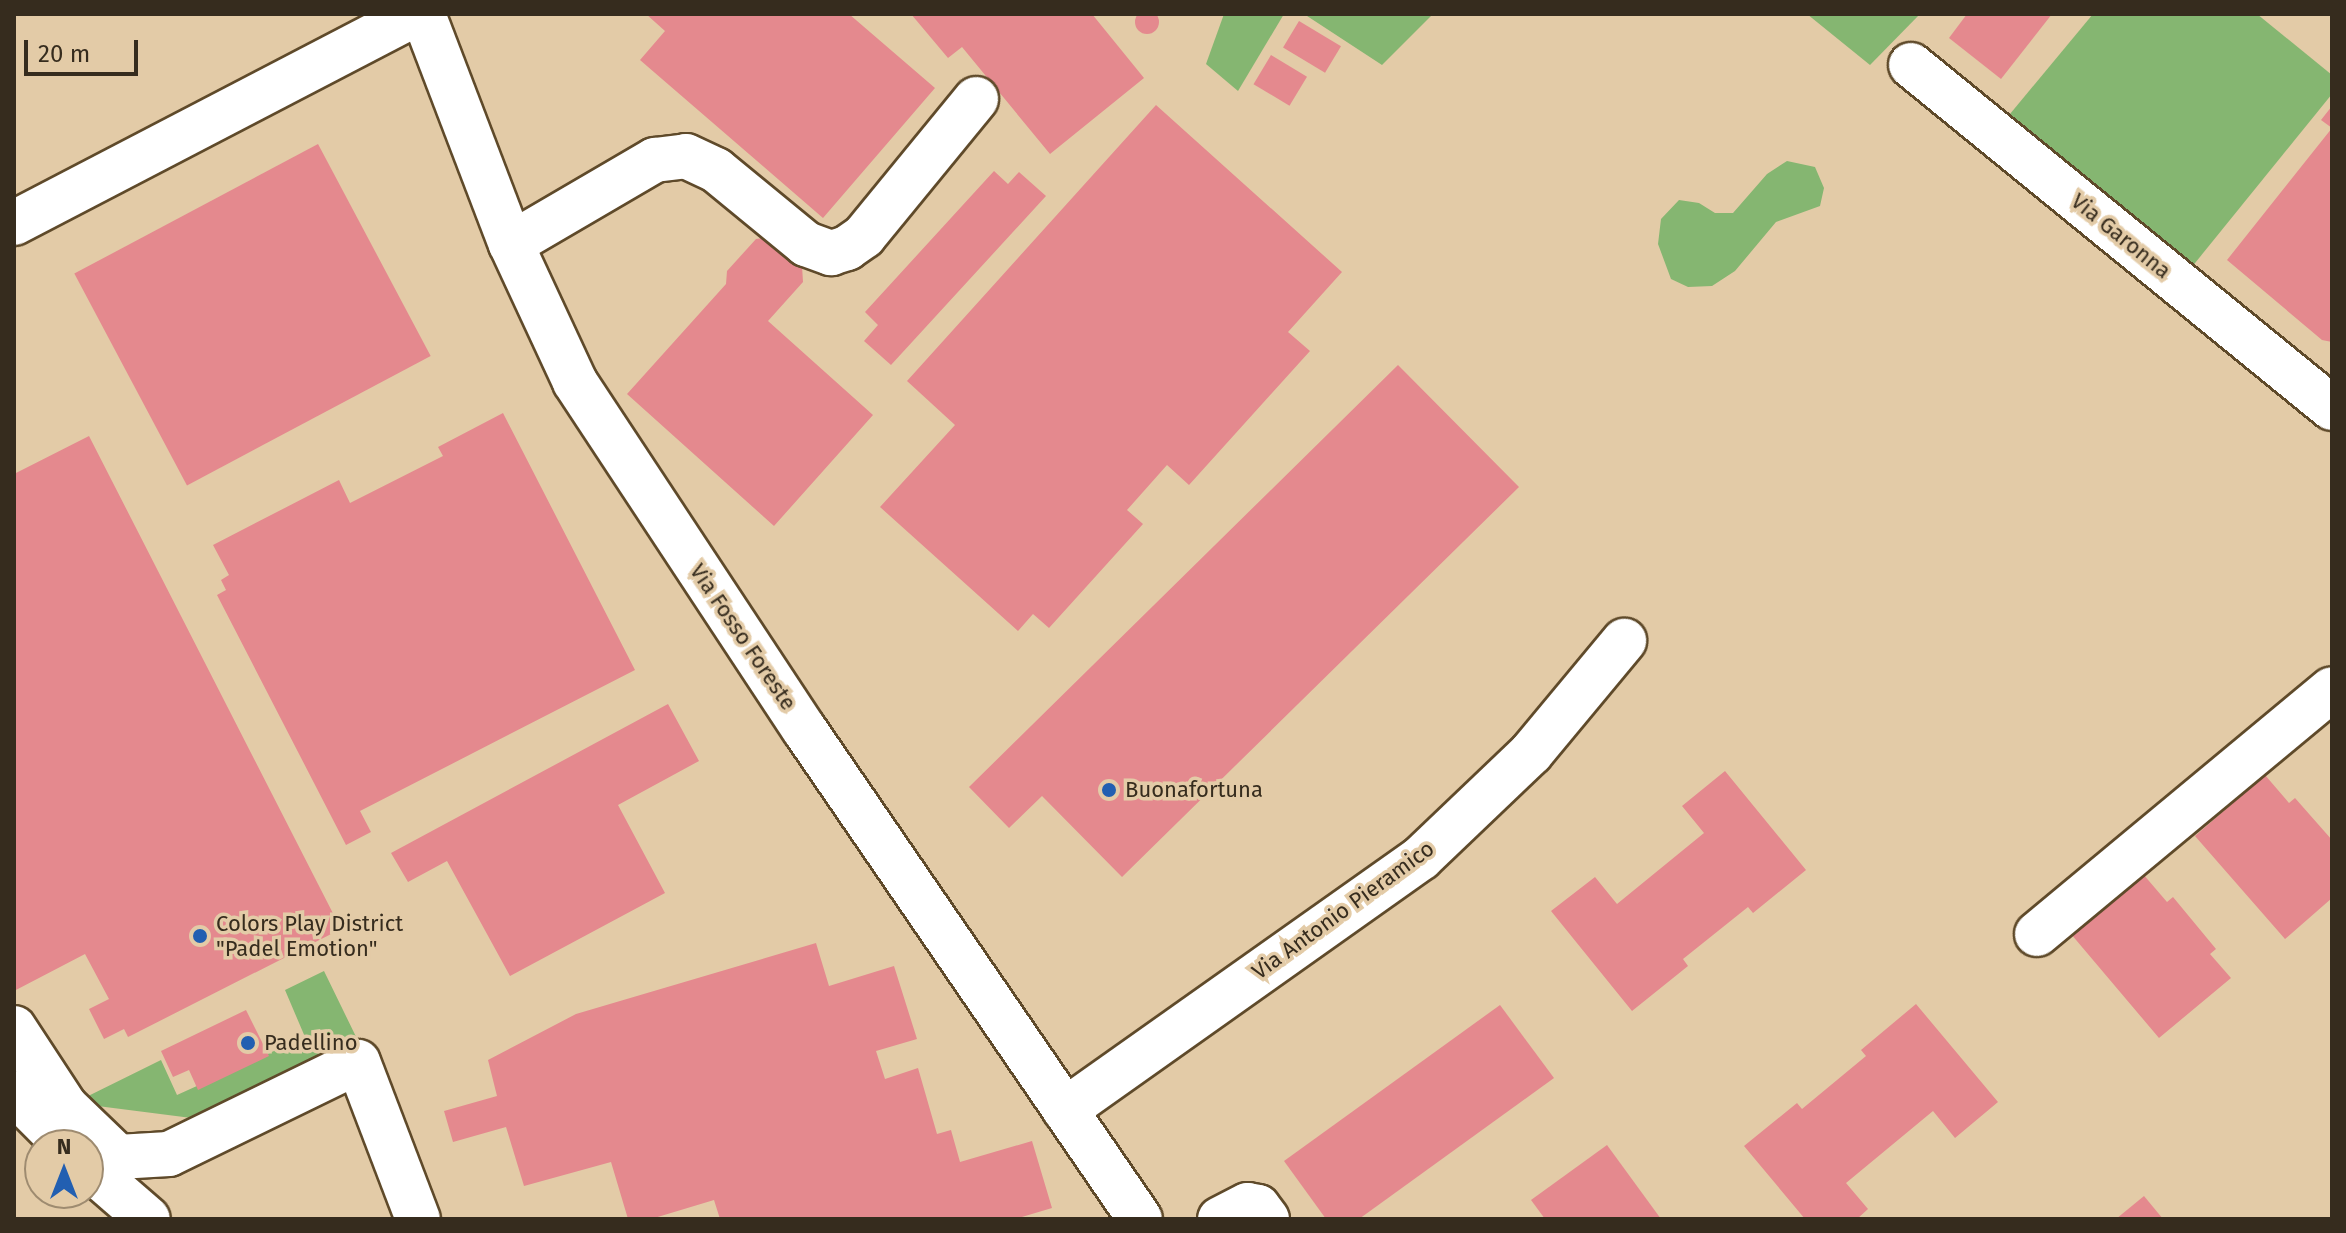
<!DOCTYPE html>
<style>
body{margin:0}
#map{position:relative;width:2346px;height:1233px;overflow:hidden;background:#e3cba7;font-family:"Fira Sans",sans-serif}
div>[style]{position:absolute}
.green>*{inset:0;background:#85b671}
.building>*{inset:0;background:#e4898e;transform-origin:0 0}
.round{border-radius:50%}
.roads{filter:drop-shadow(2px 0 #5f4a2a) drop-shadow(-2px 0 #5f4a2a) drop-shadow(0 2px #5f4a2a) drop-shadow(0 -2px #5f4a2a)}
.minor>*{height:44px;margin:-22px;padding:0 22px;transform-origin:22px;border-radius:22px;background:#fff}
.major>*{height:44px;margin:-22px;padding:0 22px;transform-origin:22px;border-radius:22px;background:#fff}
.dots>*{width:22px;height:22px;translate:-50% -50%;box-sizing:border-box;border:4px solid #e3cba7;border-radius:50%}
span{translate:-50% -50%;white-space:nowrap;text-align:center;line-height:1.15;-webkit-text-stroke:7px #e3cba7;paint-order:stroke}
.street-label{font-size:22px;color:#362c1e}
.poi-label{font-size:22px;color:#362c1e}
.left{translate:0 -50%;text-align:left}
.frame{position:absolute;inset:0;border:16px solid #362c1e;pointer-events:none}
.north{position:absolute;left:24px;top:1129px;width:80px;height:80px;box-sizing:border-box;background:#e3cba7;border:2px solid #9e8b70;border-radius:50%;rotate:0deg;font-size:22px;font-weight:700;line-height:32px;text-align:center;color:#362c1e}
.north::after{content:'';display:block;margin:auto;width:28px;height:36px;background:#225fb1;clip-path:polygon(50% 0,100% 100%,50% 72%,0 100%)}
.scale{position:absolute;left:24px;top:40px;width:114px;height:36px;box-sizing:border-box;border:4px solid #362c1e;border-top:0;padding-left:10px;font-size:24px;line-height:28px;white-space:nowrap;color:#362c1e;-webkit-text-stroke:6px #e3cba7;paint-order:stroke}
</style>
<div id="map">
<div class="green">
<i style="clip-path:polygon(1224px 14px,1284px 14px,1238px 91px,1206px 64px)"></i>
<i style="clip-path:polygon(1304px 14px,1433px 14px,1382px 65px)"></i>
<i style="clip-path:polygon(1807px 14px,1920px 14px,1870px 65px)"></i>
<i style="clip-path:polygon(2093px 14px,2257px 14px,2332px 75px,2332px 94px,2191px 268px,2005px 120px)"></i>
<i style="clip-path:polygon(1787px 161px,1815px 167px,1824px 188px,1820px 206px,1776px 222px,1735px 271px,1712px 286px,1688px 287px,1671px 279px,1658px 244px,1661px 219px,1679px 200px,1699px 203px,1715px 213px,1733px 213px,1767px 174px)"></i>
<i style="clip-path:polygon(324px 971px,362px 1049px,215px 1121px,74px 1103px,161px 1060px,177px 1095px,305px 1037px,285px 990px)"></i>
</div>
<div class="building">
<i class="round" style="left:1135px;top:10px;width:24px;height:24px"></i>
<i style="clip-path:polygon(646px 14px,849px 14px,935px 88px,823px 218px,640px 60px,665px 31px)"></i>
<i style="clip-path:polygon(911px 14px,1092px 14px,1144px 78px,1050px 154px,962px 47px,948px 58px)"></i>
<i style="clip-path:polygon(1967px 14px,2052px 14px,2001px 79px,1949px 38px)"></i>
<i style="left:1299px;top:21px;width:49px;height:31px;rotate:31deg"></i>
<i style="left:1271px;top:55px;width:42px;height:34px;rotate:31deg"></i>
<i style="clip-path:polygon(1156px 105px,1342px 272px,1288px 332px,1310px 351px,1189px 485px,1167px 465px,1127px 510px,1143px 524px,1049px 628px,1033px 614px,1018px 631px,880px 507px,955px 425px,907px 381px)"></i>
<i style="clip-path:polygon(2332px 106px,2332px 342px,2322px 340px,2227px 260px,2332px 128px,2321px 120px)"></i>
<i style="left:318px;top:144px;width:240px;height:276px;rotate:62deg"></i>
<i style="clip-path:polygon(994px 171px,1008px 184px,1019px 172px,1046px 196px,891px 365px,864px 341px,878px 325px,865px 312px)"></i>
<i style="clip-path:polygon(768px 237px,802px 266px,803px 282px,768px 321px,873px 415px,774px 526px,627px 394px,726px 284px,727px 271px,756px 239px)"></i>
<i style="clip-path:polygon(1398px 365px,1519px 487px,1122px 877px,1042px 796px,1009px 828px,969px 787px)"></i>
<i style="clip-path:polygon(503px 413px,635px 670px,360px 811px,371px 832px,346px 845px,217px 595px,226px 590px,221px 580px,229px 575px,213px 545px,339px 480px,350px 503px,443px 456px,438px 447px)"></i>
<i style="clip-path:polygon(89px 436px,341px 929px,134px 1034px,128px 1037px,124px 1029px,104px 1039px,89px 1009px,109px 999px,85px 954px,14px 991px,14px 474px)"></i>
<i style="clip-path:polygon(668px 704px,699px 761px,618px 805px,665px 893px,510px 976px,447px 861px,408px 882px,391px 853px)"></i>
<i style="clip-path:polygon(1725px 771px,1806px 870px,1753px 913px,1748px 907px,1683px 959px,1688px 966px,1632px 1011px,1551px 911px,1595px 877px,1617px 904px,1704px 833px,1682px 806px)"></i>
<i style="clip-path:polygon(2265px 775px,2289px 803px,2295px 798px,2332px 840px,2332px 898px,2285px 939px,2195px 836px)"></i>
<i style="clip-path:polygon(2143px 874px,2167px 902px,2173px 897px,2216px 949px,2210px 954px,2231px 978px,2159px 1038px,2071px 934px)"></i>
<i style="clip-path:polygon(816px 943px,829px 986px,894px 966px,917px 1039px,876px 1051px,885px 1079px,918px 1068px,937px 1134px,951px 1130px,960px 1162px,1032px 1141px,1052px 1208px,1015px 1219px,720px 1219px,714px 1200px,651px 1219px,628px 1219px,611px 1162px,524px 1186px,506px 1127px,453px 1142px,444px 1111px,497px 1096px,488px 1060px,576px 1014px)"></i>
<i style="clip-path:polygon(1916px 1004px,1998px 1102px,1955px 1138px,1933px 1111px,1846px 1183px,1868px 1209px,1857px 1219px,1805px 1219px,1744px 1146px,1797px 1103px,1802px 1109px,1866px 1056px,1861px 1050px)"></i>
<i style="clip-path:polygon(1500px 1005px,1554px 1078px,1359px 1219px,1326px 1219px,1284px 1161px)"></i>
<i style="clip-path:polygon(246px 1010px,269px 1056px,198px 1090px,189px 1070px,173px 1077px,161px 1051px)"></i>
<i style="clip-path:polygon(1607px 1145px,1661px 1219px,1545px 1219px,1531px 1200px)"></i>
<i style="clip-path:polygon(2144px 1196px,2163px 1219px,2116px 1219px)"></i>
</div>
<div class="roads">
<div class="minor">
<i style="left:1911px;top:65px;width:543px;rotate:39.17deg"></i>
<i style="left:14px;top:223px;width:452px;rotate:-27.5deg"></i>
<i style="left:511px;top:244px;width:167px;rotate:-30.3deg"></i>
<i style="left:655px;top:160px;width:31px;rotate:-7deg"></i>
<i style="left:686px;top:156px;width:33px;rotate:25deg"></i>
<i style="left:716px;top:170px;width:117px;rotate:39.4deg"></i>
<i style="left:806px;top:244px;width:27px;rotate:20deg"></i>
<i style="left:831px;top:253px;width:17px;rotate:-17deg"></i>
<i style="left:847px;top:248px;width:21px;rotate:-35deg"></i>
<i style="left:864px;top:236px;width:177px;rotate:-50.7deg"></i>
<i style="left:2037px;top:934px;width:383px;rotate:-39.7deg"></i>
<i style="left:14px;top:1028px;width:93px;rotate:56.8deg"></i>
<i style="left:65px;top:1106px;width:74px;rotate:43.9deg"></i>
<i style="left:118px;top:1157px;width:51px;rotate:-3.4deg"></i>
<i style="left:169px;top:1154px;width:210px;rotate:-26deg"></i>
<i style="left:358px;top:1062px;width:168px;rotate:69.1deg"></i>
<i style="left:14px;top:1093px;width:74px;rotate:45deg"></i>
<i style="left:1065px;top:1110px;width:436px;rotate:-35.3deg"></i>
<i style="left:1421px;top:858px;width:152px;rotate:-43.7deg"></i>
<i style="left:1531px;top:753px;width:146px;rotate:-50.3deg"></i>
<i style="left:88px;top:1167px;width:79px;rotate:40.9deg"></i>
<i style="left:1220px;top:1219px;width:31px;rotate:-27deg"></i>
<i style="left:1248px;top:1205px;width:10px;rotate:11deg"></i>
<i style="left:1258px;top:1207px;width:15px;rotate:53deg"></i>
</div>
<div class="major">
<i style="left:423px;top:14px;width:246px;rotate:69.1deg"></i>
<i style="left:511px;top:244px;width:152px;rotate:65.1deg"></i>
<i style="left:575px;top:382px;width:416px;rotate:56.6deg"></i>
<i style="left:804px;top:729px;width:594px;rotate:55.56deg"></i>
</div>
</div>
<div class="dots">
<i style="left:1109px;top:790px;background:#225fb1"></i>
<i style="left:200px;top:936px;background:#225fb1"></i>
<i style="left:248px;top:1043px;background:#225fb1"></i>
</div>
<div class="street-label">
<span style="left:2121px;top:236px;rotate:39deg">Via Garonna</span>
<span style="left:743px;top:637px;rotate:56deg">Via Fosso Foreste</span>
<span style="left:1343px;top:910px;rotate:-36deg">Via Antonio Pieramico</span>
</div>
<div class="poi-label">
<span class="left" style="left:1125px;top:790px">Buonafortuna</span>
<span class="left" style="left:216px;top:936px">Colors Play District<br>"Padel Emotion"</span>
<span class="left" style="left:264px;top:1043px">Padellino</span>
</div>
<div class="frame"></div>
<div class="north">N</div>
<div class="scale">20 m</div>
</div>
